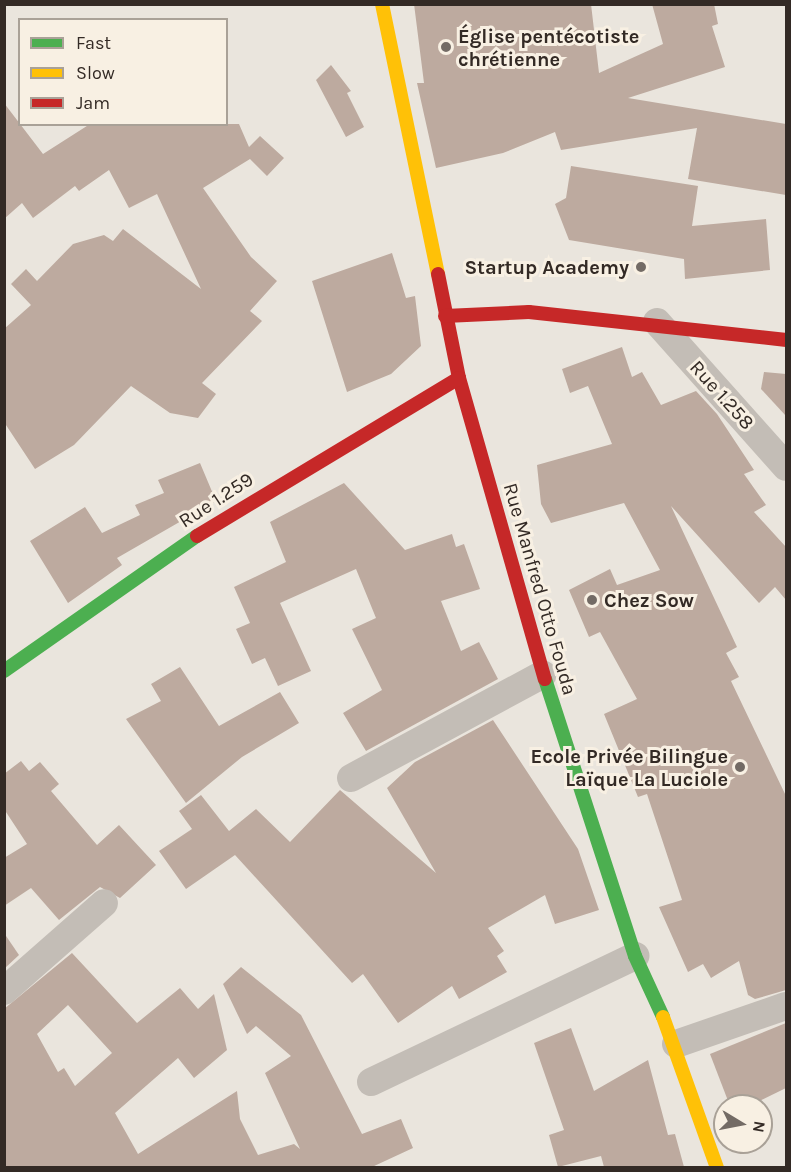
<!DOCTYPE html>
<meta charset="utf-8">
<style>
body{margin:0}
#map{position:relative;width:791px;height:1172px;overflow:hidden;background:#eae5dd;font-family:Karla,sans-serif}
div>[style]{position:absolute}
.building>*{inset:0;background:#bdaa9f}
.street>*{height:28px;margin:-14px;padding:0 14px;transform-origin:14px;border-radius:14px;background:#c3bdb6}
.fast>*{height:14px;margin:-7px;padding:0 7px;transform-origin:7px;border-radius:7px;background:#4caf50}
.slow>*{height:14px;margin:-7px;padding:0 7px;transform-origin:7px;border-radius:7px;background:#ffc107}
.jam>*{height:14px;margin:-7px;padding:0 7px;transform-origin:7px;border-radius:7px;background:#c62828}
.dots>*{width:16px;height:16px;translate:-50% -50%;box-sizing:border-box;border:3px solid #f8f0e3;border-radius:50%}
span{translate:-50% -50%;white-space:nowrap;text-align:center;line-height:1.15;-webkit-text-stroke:6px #f8f0e3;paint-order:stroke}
.poi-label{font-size:20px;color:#332a25;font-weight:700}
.left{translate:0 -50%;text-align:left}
.right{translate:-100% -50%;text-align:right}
.street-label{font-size:20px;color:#332a25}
.frame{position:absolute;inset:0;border:6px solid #332a25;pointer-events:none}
.legend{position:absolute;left:18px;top:18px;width:210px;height:108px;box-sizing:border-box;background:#f8f0e3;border:2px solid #a9a197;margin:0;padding:8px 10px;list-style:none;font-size:18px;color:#332a25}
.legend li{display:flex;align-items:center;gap:12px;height:30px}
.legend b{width:30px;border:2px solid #a9a197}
.north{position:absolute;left:713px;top:1094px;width:60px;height:60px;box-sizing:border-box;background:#f8f0e3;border:2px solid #a9a197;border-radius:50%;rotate:100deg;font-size:16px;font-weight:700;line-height:24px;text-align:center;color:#332a25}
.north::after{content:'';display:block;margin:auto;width:21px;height:27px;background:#736b65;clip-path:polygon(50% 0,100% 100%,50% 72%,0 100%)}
</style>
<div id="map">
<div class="building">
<i style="clip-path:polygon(414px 4px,591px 4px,599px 73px,663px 44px,652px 4px,714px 4px,718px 24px,712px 26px,725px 67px,628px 98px,786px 124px,786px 195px,688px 179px,697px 128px,561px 150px,555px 132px,503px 153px,436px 168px,417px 83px,424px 83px)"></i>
<i style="clip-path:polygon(331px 65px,351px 91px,347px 93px,364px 127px,346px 137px,316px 80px)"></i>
<i style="clip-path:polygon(4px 103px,43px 154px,90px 124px,239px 124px,249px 147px,260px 136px,284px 158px,267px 176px,250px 159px,203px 188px,251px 257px,277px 281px,250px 311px,262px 321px,202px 383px,216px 394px,198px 418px,170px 413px,131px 386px,74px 445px,35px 469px,4px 422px,4px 329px,31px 305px,11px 284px,26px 269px,37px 281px,73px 244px,104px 235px,113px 241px,123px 229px,201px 289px,157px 194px,129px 208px,109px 170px,79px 191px,75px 186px,33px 218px,22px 203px,4px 219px)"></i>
<i style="clip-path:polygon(571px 166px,698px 186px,692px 226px,766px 219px,770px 270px,685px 279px,684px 259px,569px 240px,555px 204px,566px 198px)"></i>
<i style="clip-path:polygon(392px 253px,406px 298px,415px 296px,421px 346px,391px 374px,347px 392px,312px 281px)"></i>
<i style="clip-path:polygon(622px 347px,632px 377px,642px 372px,661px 405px,696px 391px,717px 414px,754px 470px,744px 474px,766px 505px,754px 512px,786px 547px,786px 600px,775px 587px,759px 603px,671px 506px,737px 647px,726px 653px,739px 677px,731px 681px,786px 796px,786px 990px,755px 999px,748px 995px,739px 961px,711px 978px,703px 964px,688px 972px,659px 907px,682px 900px,647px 794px,638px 797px,604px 714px,637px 699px,600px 632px,589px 637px,569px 590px,610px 569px,617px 585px,660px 570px,624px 503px,551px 523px,541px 504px,537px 465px,612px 444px,588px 386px,570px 393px,562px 369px)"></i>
<i style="clip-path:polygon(764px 372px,786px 374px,786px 416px,761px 389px)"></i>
<i style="clip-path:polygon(200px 463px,216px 501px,117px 558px,122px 565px,68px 603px,30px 541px,85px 507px,102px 533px,140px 515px,135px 505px,164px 493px,158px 480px)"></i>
<i style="clip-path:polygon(344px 483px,405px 550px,452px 534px,456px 547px,464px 544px,480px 589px,441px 601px,461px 651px,479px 642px,498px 679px,366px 751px,343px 713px,382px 690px,352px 629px,376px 618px,356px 569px,280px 603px,311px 671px,278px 686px,265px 658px,252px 664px,236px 629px,250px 623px,234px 587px,286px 562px,270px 522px)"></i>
<i style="clip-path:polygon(180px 667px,219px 726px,280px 692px,299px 723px,242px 757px,186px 803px,126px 719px,161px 701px,151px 684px)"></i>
<i style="clip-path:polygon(493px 720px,578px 849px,599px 910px,555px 924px,545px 895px,488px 928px,504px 951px,497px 956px,507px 972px,459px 999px,452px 986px,398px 1023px,363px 974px,352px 983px,235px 855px,186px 889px,159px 851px,192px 829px,179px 811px,201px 795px,229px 831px,256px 809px,290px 842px,340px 790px,436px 873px,387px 788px,415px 762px)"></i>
<i style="clip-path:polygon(21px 761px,29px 771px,40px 762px,59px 784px,51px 791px,97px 845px,119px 825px,156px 865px,120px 898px,100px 887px,59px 920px,31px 888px,4px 906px,4px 858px,27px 844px,4px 809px,4px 774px)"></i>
<i style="clip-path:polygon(4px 933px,19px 955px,4px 969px)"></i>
<i style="clip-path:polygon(evenodd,72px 953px,137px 1023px,180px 988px,198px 1009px,214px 994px,227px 1050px,194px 1078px,178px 1058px,115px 1113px,138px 1154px,237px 1091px,240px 1119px,258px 1155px,294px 1144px,300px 1149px,265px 1073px,291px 1056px,256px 1026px,247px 1034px,223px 984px,241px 967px,301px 1015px,362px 1134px,401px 1119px,413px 1148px,372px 1167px,4px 1167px,4px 1009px,72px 953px,68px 1005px,112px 1053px,75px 1086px,64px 1068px,58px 1072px,37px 1034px,68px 1005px)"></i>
<i style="clip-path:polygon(786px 1023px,786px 1088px,749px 1106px,730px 1106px,710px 1054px)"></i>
<i style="clip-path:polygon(571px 1028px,594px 1091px,648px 1060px,668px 1135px,675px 1134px,684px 1167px,604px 1167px,601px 1156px,558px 1167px,549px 1135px,564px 1130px,534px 1043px)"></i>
</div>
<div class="street">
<i style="left:657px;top:322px;width:194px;rotate:48.3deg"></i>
<i style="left:351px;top:778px;width:218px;rotate:-28.4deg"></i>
<i style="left:4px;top:991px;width:133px;rotate:-41.3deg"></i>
<i style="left:676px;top:1044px;width:116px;rotate:-19.1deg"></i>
<i style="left:371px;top:1082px;width:293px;rotate:-25.5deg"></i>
</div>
<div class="fast">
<i style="left:4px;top:671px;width:236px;rotate:-35deg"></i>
<i style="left:545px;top:679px;width:291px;rotate:72deg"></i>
<i style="left:635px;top:956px;width:67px;rotate:65.3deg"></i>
</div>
<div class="slow">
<i style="left:382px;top:4px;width:276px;rotate:78.3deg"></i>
<i style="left:663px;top:1017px;width:160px;rotate:70.3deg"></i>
</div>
<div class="jam">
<i style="left:438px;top:274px;width:106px;rotate:78.6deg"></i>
<i style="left:459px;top:378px;width:313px;rotate:74.1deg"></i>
<i style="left:445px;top:316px;width:84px;rotate:-2.7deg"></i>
<i style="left:529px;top:312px;width:259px;rotate:6.2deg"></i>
<i style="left:197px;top:536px;width:306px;rotate:-31.1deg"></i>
</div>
<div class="dots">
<i style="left:446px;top:47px;background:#736b65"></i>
<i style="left:641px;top:267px;background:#736b65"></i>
<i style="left:592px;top:600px;background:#736b65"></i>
<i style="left:740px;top:767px;background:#736b65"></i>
</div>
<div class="poi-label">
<span class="left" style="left:458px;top:48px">Église pentécotiste<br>chrétienne</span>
<span class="right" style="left:629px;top:267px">Startup Academy</span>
<span class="left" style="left:604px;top:600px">Chez Sow</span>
<span class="right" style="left:728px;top:768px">Ecole Privée Bilingue<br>Laïque La Luciole</span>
</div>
<div class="street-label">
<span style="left:722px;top:395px;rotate:48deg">Rue 1.258</span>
<span style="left:216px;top:500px;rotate:-33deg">Rue 1.259</span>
<span style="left:540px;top:589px;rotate:74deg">Rue Manfred Otto Fouda</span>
</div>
<div class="frame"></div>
<ul class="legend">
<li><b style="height:8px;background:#4caf50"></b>Fast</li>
<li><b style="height:8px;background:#ffc107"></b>Slow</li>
<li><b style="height:8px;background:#c62828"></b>Jam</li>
</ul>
<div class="north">N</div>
</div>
